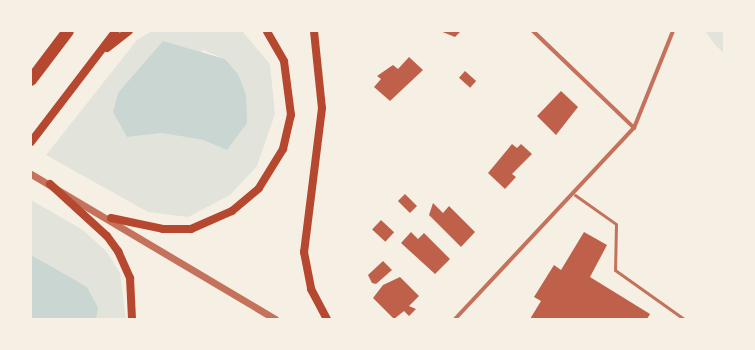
<!DOCTYPE html>
<style>
body{margin:0}
#map{position:relative;width:755px;height:350px;overflow:hidden;background:#f6efe4;font-family:Manrope,sans-serif}
div>[style]{position:absolute}
.green>*{inset:0;background:#e2e4dc}
.water>*{inset:0;background:#c9d6d2}
.building>*{inset:0;background:#bf614a;transform-origin:0 0}
.service>*{height:3px;margin:-1.5px;padding:0 1.5px;transform-origin:1.5px;border-radius:1.5px;background:#c5725c}
.minor>*{height:4px;margin:-2px;padding:0 2px;transform-origin:2px;border-radius:2px;background:#c5725c}
.tertiary>*{height:7px;margin:-3.5px;padding:0 3.5px;transform-origin:3.5px;border-radius:3.5px;background:#c5725c}
.secondary>*{height:8px;margin:-4px;padding:0 4px;transform-origin:4px;border-radius:4px;background:#b5482f}
.motorway>*{height:12px;margin:-6px;padding:0 6px;transform-origin:6px;border-radius:6px;background:#b5482f}
span{translate:-50% -50%;white-space:nowrap;text-align:center;line-height:1.15;-webkit-text-stroke:4px #f6efe4;paint-order:stroke}
.frame{position:absolute;inset:0;border:32px solid #f6efe4;pointer-events:none}
</style>
<div id="map">
<div class="green">
<i style="clip-path:polygon(evenodd,152px 31px,242px 31px,270px 64px,275px 114px,257px 166px,230px 195px,188px 217px,148px 212px,46px 155px,137px 40px,152px 31px,203px 50px,225px 59px,238px 74px,227px 150px,203px 140px,162px 133px,127px 137px,203px 50px)"></i>
<i style="clip-path:polygon(705px 31px,724px 31px,724px 53px,716px 46px)"></i>
<i style="clip-path:polygon(31px 200px,83px 230px,106px 251px,120px 273px,126px 319px,31px 319px)"></i>
</div>
<div class="water">
<i style="clip-path:polygon(163px 41px,225px 59px,238px 74px,246px 95px,247px 123px,227px 150px,203px 140px,162px 133px,127px 137px,113px 112px,118px 93px)"></i>
<i style="clip-path:polygon(31px 255px,87px 287px,98px 308px,96px 319px,31px 319px)"></i>
</div>
<div class="building">
<i style="clip-path:polygon(440px 31px,461px 31px,455px 37px)"></i>
<i style="clip-path:polygon(409px 57px,423px 70px,390px 101px,374px 87px,381px 79px,377px 76px,393px 65px,398px 69px)"></i>
<i style="left:465px;top:71px;width:15px;height:9px;rotate:42deg"></i>
<i style="clip-path:polygon(561px 91px,578px 107px,556px 135px,537px 116px)"></i>
<i style="clip-path:polygon(512px 144px,517px 148px,521px 144px,532px 154px,512px 174px,516px 177px,505px 189px,488px 173px)"></i>
<i style="left:405px;top:194px;width:17px;height:10px;rotate:45deg"></i>
<i style="clip-path:polygon(433px 203px,443px 213px,449px 206px,475px 232px,461px 247px,429px 215px)"></i>
<i style="left:381px;top:220px;width:18px;height:13px;rotate:43deg"></i>
<i style="clip-path:polygon(411px 232px,418px 239px,424px 233px,450px 259px,435px 274px,401px 243px)"></i>
<i style="clip-path:polygon(584px 232px,607px 245px,590px 277px,650px 314px,647px 319px,530px 319px,541px 301px,534px 297px,554px 265px,561px 270px)"></i>
<i style="clip-path:polygon(383px 261px,392px 270px,376px 284px,372px 283px,368px 275px)"></i>
<i style="clip-path:polygon(400px 277px,419px 296px,409px 306px,416px 309px,409px 316px,404px 311px,394px 319px,373px 298px,383px 285px)"></i>
</div>
<div class="service">
<i style="left:575px;top:195px;width:50px;rotate:35.3deg"></i>
<i style="left:616px;top:224px;width:46px;rotate:91.2deg"></i>
<i style="left:615px;top:270px;width:85px;rotate:35.4deg"></i>
</div>
<div class="minor">
<i style="left:533px;top:31px;width:140px;rotate:43.8deg"></i>
<i style="left:455px;top:319px;width:262px;rotate:-46.9deg"></i>
<i style="left:634px;top:128px;width:105px;rotate:-68.1deg"></i>
</div>
<div class="tertiary">
<i style="left:31px;top:174px;width:284px;rotate:30.7deg"></i>
</div>
<div class="secondary">
<i style="left:314px;top:31px;width:77px;rotate:84.1deg"></i>
<i style="left:322px;top:108px;width:145px;rotate:97.1deg"></i>
<i style="left:304px;top:252px;width:38px;rotate:79deg"></i>
<i style="left:311px;top:289px;width:34px;rotate:62deg"></i>
<i style="left:107px;top:48px;width:28px;rotate:-38deg"></i>
<i style="left:31px;top:142px;width:140px;rotate:-52.6deg"></i>
<i style="left:50px;top:184px;width:77px;rotate:42.4deg"></i>
<i style="left:107px;top:236px;width:19px;rotate:54deg"></i>
<i style="left:118px;top:251px;width:30px;rotate:66deg"></i>
<i style="left:130px;top:278px;width:41px;rotate:87.2deg"></i>
<i style="left:111px;top:218px;width:53px;rotate:11.9deg"></i>
<i style="left:163px;top:229px;width:28px"></i>
<i style="left:191px;top:229px;width:45px;rotate:-23.7deg"></i>
<i style="left:232px;top:211px;width:35px;rotate:-40deg"></i>
<i style="left:259px;top:188px;width:46px;rotate:-58.4deg"></i>
<i style="left:283px;top:149px;width:35px;rotate:-77deg"></i>
<i style="left:291px;top:115px;width:54px;rotate:-97.4deg"></i>
<i style="left:284px;top:61px;width:34px;rotate:-120deg"></i>
</div>
<div class="motorway">
<i style="left:31px;top:80px;width:61px;rotate:-52.9deg"></i>
</div>
<div class="frame"></div>
</div>
